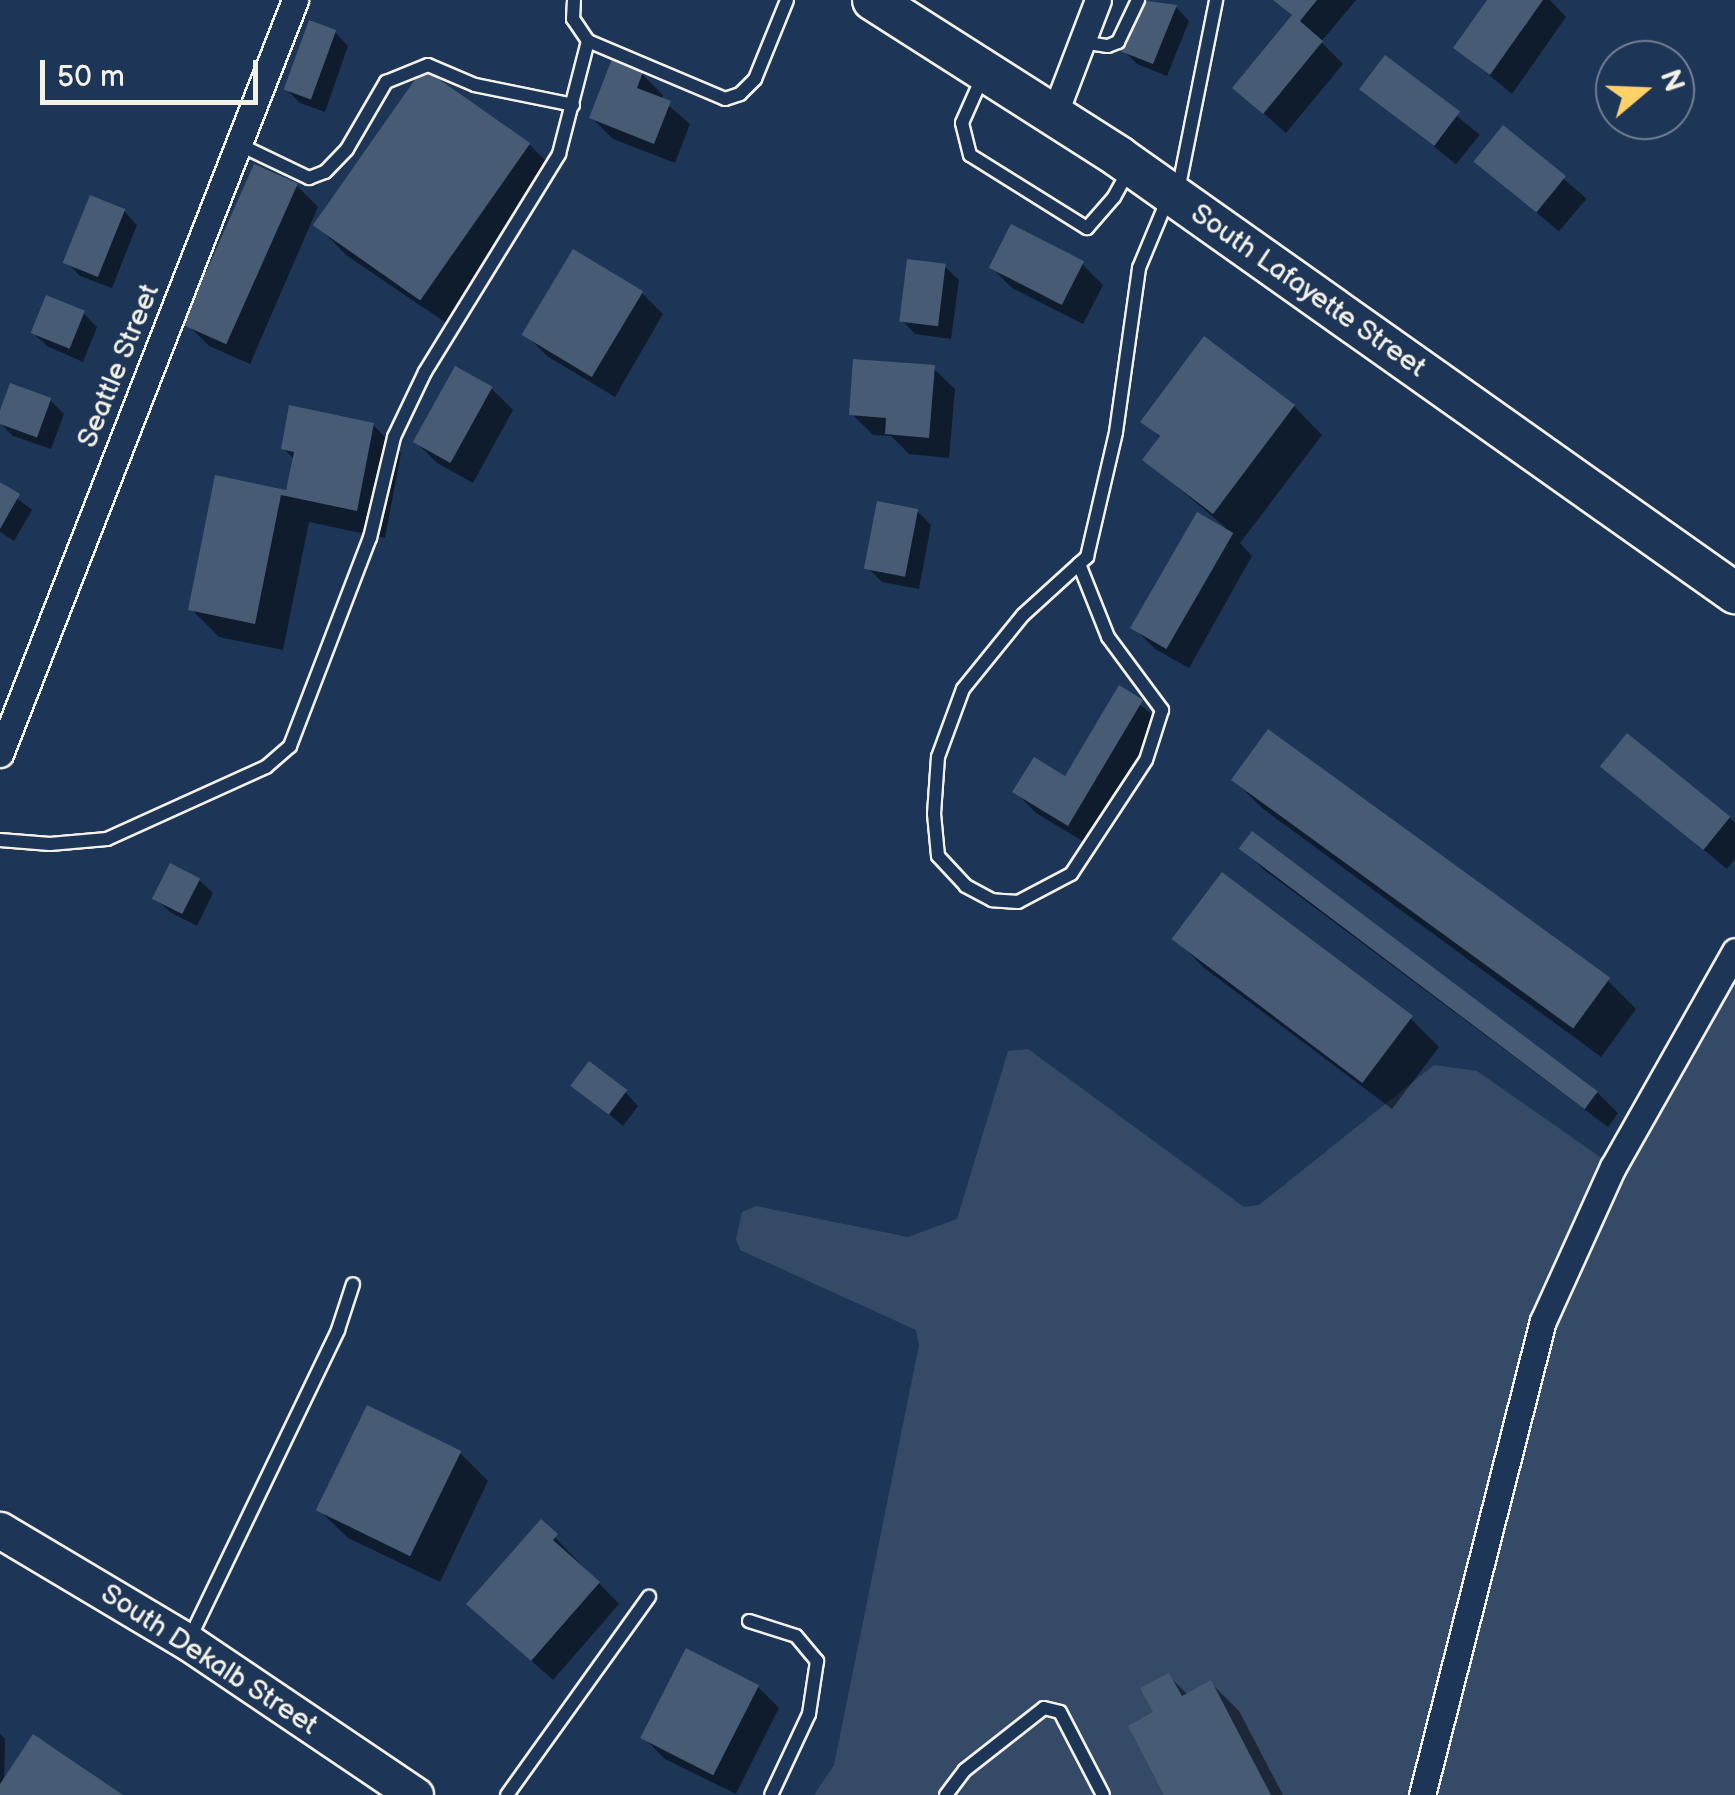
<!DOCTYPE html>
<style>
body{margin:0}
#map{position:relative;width:1735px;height:1795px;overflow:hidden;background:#1d3557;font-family:"Balsamiq Sans",sans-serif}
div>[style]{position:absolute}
.green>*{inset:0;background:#354a67}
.shadow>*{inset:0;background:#0007;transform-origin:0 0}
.building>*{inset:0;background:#485b74;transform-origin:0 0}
.roads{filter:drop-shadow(2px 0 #f4f1e8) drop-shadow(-2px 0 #f4f1e8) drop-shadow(0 2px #f4f1e8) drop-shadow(0 -2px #f4f1e8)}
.service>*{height:12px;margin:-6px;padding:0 6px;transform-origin:6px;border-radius:6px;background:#1d3557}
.minor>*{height:25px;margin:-12.5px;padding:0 12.5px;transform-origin:12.5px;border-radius:12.5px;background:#1d3557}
.secondary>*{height:35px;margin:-17.5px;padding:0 17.5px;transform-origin:17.5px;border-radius:17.5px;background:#1d3557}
.primary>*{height:40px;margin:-20px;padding:0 20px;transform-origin:20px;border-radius:20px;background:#1d3557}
span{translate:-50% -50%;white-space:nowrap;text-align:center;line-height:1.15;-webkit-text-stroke:8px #1d3557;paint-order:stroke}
.street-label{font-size:28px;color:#f4f1e8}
.north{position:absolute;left:1595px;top:40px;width:100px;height:100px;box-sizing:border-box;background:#1d3557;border:2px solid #738091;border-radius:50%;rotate:71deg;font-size:28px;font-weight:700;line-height:40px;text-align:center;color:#f4f1e8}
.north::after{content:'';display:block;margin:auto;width:35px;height:45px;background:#ffd166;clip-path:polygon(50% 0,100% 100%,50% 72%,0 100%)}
.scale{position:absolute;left:40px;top:60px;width:218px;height:45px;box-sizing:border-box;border:5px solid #f4f1e8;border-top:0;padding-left:12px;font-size:30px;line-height:35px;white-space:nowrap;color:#f4f1e8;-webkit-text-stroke:8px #1d3557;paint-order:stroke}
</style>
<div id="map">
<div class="green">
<i style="clip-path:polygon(1735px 955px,1735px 1795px,814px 1795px,834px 1765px,919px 1345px,916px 1330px,740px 1250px,736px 1239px,742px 1212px,756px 1206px,908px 1237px,957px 1219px,1008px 1051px,1028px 1049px,1244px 1207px,1259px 1205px,1434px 1065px,1477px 1071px,1613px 1166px)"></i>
</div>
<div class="shadow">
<i style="clip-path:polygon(1143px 0,1176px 7px,1189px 21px,1167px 76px,1137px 64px,1123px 50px)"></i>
<i style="clip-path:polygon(1277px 0,1356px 0,1321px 42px,1343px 64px,1286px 133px,1235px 88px,1294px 17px)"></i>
<i style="clip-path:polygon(1490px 0,1550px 0,1566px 17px,1512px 94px,1456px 48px)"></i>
<i style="clip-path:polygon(335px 32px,348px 46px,325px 112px,300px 103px,286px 89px)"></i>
<i style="left:1385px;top:58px;width:122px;height:38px;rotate:39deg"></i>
<i style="clip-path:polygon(642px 74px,663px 95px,661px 99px,690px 124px,675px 163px,613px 139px,592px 118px)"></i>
<i style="left:1504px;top:129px;width:108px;height:43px;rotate:40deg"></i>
<i style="clip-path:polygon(530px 145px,558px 173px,452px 327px,346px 255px,318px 226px)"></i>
<i style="clip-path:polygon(297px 186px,318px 207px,250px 364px,209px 346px,188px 325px)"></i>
<i style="clip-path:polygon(124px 211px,137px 225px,112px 288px,80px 276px,67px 262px)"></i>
<i style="clip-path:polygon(1082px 264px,1103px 285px,1083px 324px,1012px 288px,991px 267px)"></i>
<i style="clip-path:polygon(945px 267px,959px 280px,951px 339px,915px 334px,902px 320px)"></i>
<i style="clip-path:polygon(642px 293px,663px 314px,615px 397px,547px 356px,526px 335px)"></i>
<i style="clip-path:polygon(84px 314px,97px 327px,83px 362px,47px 346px,33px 333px)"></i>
<i style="clip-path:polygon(933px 368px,955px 389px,949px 458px,909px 454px,891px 436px,873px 435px,852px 414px)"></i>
<i style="clip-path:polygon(456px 369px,492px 389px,513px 410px,473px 483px,437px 463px,416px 442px)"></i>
<i style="clip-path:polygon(11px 386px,50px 400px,64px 414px,51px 449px,13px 436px,0 423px)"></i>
<i style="clip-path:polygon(1294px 406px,1322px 435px,1240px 543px,1252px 556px,1189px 668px,1155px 649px,1134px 628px,1225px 527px,1145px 460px,1161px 439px,1144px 421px)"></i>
<i style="clip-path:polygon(373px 425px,401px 453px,385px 538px,309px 522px,283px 650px,219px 637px,191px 609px,217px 478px,288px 493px,295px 460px,283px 448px)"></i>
<i style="clip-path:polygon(0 485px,32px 510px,14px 541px,0 532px)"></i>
<i style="clip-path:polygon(917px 511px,931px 525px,919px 589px,882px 582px,868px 568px)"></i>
<i style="clip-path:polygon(1120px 689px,1163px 723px,1089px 845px,1036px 813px,1015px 792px,1065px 779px)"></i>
<i style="clip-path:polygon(1269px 732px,1608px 981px,1636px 1009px,1601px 1057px,1262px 808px,1234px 780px)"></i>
<i style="clip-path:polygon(1604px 767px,1730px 818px,1735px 823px,1735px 859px,1727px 869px)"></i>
<i style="clip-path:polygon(1242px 848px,1597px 1092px,1618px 1113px,1608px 1127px,1263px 869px)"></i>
<i style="clip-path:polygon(199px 880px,213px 893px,197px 926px,170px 912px,156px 899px)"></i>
<i style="clip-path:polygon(1175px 938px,1411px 1019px,1439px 1047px,1392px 1109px,1203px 967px)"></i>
<i style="clip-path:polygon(574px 1085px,625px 1092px,638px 1106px,623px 1126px)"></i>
<i style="clip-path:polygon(460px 1453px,488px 1481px,440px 1582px,348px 1538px,319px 1510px)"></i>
<i style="clip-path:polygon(541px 1523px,619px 1604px,553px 1680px,491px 1625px)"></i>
<i style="clip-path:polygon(1169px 1676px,1188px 1695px,1211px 1683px,1239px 1711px,1283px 1795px,1167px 1795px,1156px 1713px)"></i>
<i style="clip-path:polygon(758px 1687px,779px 1708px,736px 1794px,665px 1759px,644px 1738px)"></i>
<i style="clip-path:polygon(0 1734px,5px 1739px,4px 1783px,119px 1795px,0 1795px)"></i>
</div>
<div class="building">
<i style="clip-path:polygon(1140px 0,1177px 5px,1153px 64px,1120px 51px)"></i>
<i style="clip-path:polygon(1273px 0,1317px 0,1300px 21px,1323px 41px,1263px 114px,1232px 88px,1292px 15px)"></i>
<i style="clip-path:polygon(1487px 0,1543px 0,1490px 75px,1453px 48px)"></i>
<i style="left:309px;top:20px;width:29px;height:74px;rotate:20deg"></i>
<i style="left:1385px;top:55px;width:94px;height:43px;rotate:37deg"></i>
<i style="clip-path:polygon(612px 59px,643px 72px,637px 88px,671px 101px,654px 144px,589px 118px)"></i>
<i style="left:423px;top:68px;width:131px;height:192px;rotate:35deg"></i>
<i style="left:1503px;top:125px;width:81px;height:47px;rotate:39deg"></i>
<i style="left:254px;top:164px;width:48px;height:176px;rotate:24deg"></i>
<i style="left:90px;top:195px;width:38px;height:73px;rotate:22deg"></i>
<i style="left:1011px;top:224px;width:82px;height:49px;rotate:27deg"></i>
<i style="left:573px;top:249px;width:82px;height:100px;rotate:31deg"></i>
<i style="left:907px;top:259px;width:39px;height:63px;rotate:7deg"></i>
<i style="left:46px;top:295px;width:42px;height:41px;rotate:22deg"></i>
<i style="clip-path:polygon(1204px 336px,1295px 405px,1213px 514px,1142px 460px,1160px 436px,1140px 422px)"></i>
<i style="clip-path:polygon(853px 359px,935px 365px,929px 438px,885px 434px,886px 418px,849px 415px)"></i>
<i style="left:455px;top:366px;width:43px;height:87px;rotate:29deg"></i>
<i style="left:10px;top:383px;width:44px;height:42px;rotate:20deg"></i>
<i style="clip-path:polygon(289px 405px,374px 423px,357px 511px,281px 495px,255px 624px,188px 610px,215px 475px,286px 490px,294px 452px,281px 449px)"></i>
<i style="clip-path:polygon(0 482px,20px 494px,0 529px)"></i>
<i style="left:877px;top:501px;width:42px;height:69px;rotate:11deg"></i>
<i style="left:1197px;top:512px;width:42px;height:134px;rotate:30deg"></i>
<i style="clip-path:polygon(1119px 685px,1143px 700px,1068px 826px,1012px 792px,1034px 757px,1065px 776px)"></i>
<i style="left:1268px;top:729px;width:423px;height:63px;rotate:36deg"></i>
<i style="left:1627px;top:733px;width:133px;height:43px;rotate:39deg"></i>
<i style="left:1252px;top:831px;width:433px;height:22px;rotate:37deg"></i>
<i style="left:170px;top:863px;width:34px;height:40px;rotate:27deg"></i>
<i style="left:1222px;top:872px;width:239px;height:84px;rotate:37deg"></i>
<i style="left:589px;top:1061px;width:48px;height:31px;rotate:37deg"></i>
<i style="left:367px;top:1405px;width:105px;height:117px;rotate:26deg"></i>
<i style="clip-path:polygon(541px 1519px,558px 1534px,553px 1540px,600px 1582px,531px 1661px,466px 1604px)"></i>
<i style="left:686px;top:1648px;width:82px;height:101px;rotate:27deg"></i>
<i style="clip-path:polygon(1169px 1673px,1182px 1696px,1211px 1680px,1271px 1795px,1164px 1795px,1128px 1726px,1153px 1712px,1140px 1688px)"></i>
<i style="clip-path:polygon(33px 1734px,123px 1795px,0 1795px,0 1784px)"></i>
</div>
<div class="roads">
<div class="service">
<i style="left:588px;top:41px;width:149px;rotate:22.9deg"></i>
<i style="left:725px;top:99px;width:16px;rotate:-18deg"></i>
<i style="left:740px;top:94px;width:21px;rotate:-45deg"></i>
<i style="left:755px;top:79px;width:85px;rotate:-67.9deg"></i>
<i style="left:1082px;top:42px;width:26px;rotate:9deg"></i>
<i style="left:1108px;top:46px;width:11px;rotate:-22deg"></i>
<i style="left:1118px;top:42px;width:47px;rotate:-64.5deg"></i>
<i style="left:982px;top:78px;width:49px;rotate:114deg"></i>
<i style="left:962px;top:123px;width:33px;rotate:76deg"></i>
<i style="left:970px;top:155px;width:138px;rotate:32deg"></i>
<i style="left:1087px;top:228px;width:41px;rotate:-48.9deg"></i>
<i style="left:1114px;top:197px;width:33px;rotate:-61deg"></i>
<i style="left:238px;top:144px;width:79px;rotate:25.6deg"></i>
<i style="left:309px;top:178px;width:17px;rotate:-21deg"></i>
<i style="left:325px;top:172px;width:32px;rotate:-46deg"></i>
<i style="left:347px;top:149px;width:78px;rotate:-59.8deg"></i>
<i style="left:386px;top:82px;width:45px;rotate:-22deg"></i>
<i style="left:428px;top:65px;width:51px;rotate:23.1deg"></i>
<i style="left:475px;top:85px;width:100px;rotate:11.5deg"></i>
<i style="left:1178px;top:191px;width:195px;rotate:-78.7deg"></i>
<i style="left:1079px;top:564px;width:79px;rotate:68.3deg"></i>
<i style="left:1108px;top:637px;width:91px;rotate:53.5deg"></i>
<i style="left:1162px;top:710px;width:52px;rotate:107.7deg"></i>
<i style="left:1146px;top:760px;width:136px;rotate:123.3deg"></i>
<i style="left:1071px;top:874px;width:60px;rotate:152.2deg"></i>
<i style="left:1018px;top:902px;width:26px;rotate:-176deg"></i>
<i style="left:992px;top:900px;width:30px;rotate:-152deg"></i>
<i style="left:966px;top:886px;width:41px;rotate:-133deg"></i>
<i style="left:938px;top:856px;width:42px;rotate:-95.4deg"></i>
<i style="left:934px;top:814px;width:57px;rotate:-86deg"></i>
<i style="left:938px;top:757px;width:72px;rotate:-69.8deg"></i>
<i style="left:963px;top:689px;width:95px;rotate:-51deg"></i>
<i style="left:1023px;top:615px;width:76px;rotate:-42.3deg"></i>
<i style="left:1079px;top:564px;width:11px;rotate:-41deg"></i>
<i style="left:1087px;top:557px;width:128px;rotate:-76.9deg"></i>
<i style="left:1116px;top:432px;width:166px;rotate:-82deg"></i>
<i style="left:1139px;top:268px;width:78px;rotate:-67.4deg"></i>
<i style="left:0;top:840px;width:50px;rotate:4.6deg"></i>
<i style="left:50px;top:844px;width:57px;rotate:-5deg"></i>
<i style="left:107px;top:839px;width:175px;rotate:-24.4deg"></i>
<i style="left:266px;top:767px;width:32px;rotate:-41deg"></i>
<i style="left:290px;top:746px;width:223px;rotate:-69deg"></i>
<i style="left:370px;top:538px;width:104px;rotate:-76.6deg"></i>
<i style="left:394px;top:437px;width:72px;rotate:-64.5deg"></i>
<i style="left:425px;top:372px;width:256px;rotate:-58.4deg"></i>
<i style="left:559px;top:154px;width:117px;rotate:-75.6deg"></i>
<i style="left:588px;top:41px;width:27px;rotate:-124deg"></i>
<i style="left:573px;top:19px;width:19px;rotate:-87deg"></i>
<i style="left:749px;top:1621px;width:49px;rotate:17.7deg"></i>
<i style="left:796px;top:1636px;width:33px;rotate:50deg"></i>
<i style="left:817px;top:1661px;width:54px;rotate:98.6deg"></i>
<i style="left:809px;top:1714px;width:89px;rotate:115.1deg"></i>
<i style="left:189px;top:1640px;width:344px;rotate:-64.3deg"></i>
<i style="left:338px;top:1330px;width:48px;rotate:-71.9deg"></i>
<i style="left:507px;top:1795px;width:244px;rotate:-54.4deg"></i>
<i style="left:946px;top:1795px;width:31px;rotate:-53deg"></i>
<i style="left:965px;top:1770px;width:100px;rotate:-38.1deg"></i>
<i style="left:1044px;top:1708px;width:16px;rotate:14deg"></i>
<i style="left:1060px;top:1712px;width:93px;rotate:62.6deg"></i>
</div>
<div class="minor">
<i style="left:1054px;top:115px;width:123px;rotate:-69.1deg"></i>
<i style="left:0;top:754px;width:810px;rotate:-68.63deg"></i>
<i style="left:1422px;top:1795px;width:489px;rotate:-75.7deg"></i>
<i style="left:1543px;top:1321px;width:169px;rotate:-65.6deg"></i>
<i style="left:1613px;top:1167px;width:248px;rotate:-60.5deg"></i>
</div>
<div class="secondary">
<i style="left:0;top:1530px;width:219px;rotate:30.8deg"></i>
<i style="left:188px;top:1642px;width:274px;rotate:34deg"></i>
</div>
<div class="primary">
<i style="left:873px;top:0;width:292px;rotate:32.5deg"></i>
<i style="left:1119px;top:157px;width:755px;rotate:35.29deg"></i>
</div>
</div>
<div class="street-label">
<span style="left:1308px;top:291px;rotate:35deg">South Lafayette Street</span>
<span style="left:119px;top:366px;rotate:-68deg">Seattle Street</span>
<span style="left:209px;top:1660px;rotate:33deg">South Dekalb Street</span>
</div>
<div class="north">N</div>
<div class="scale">50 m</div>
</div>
